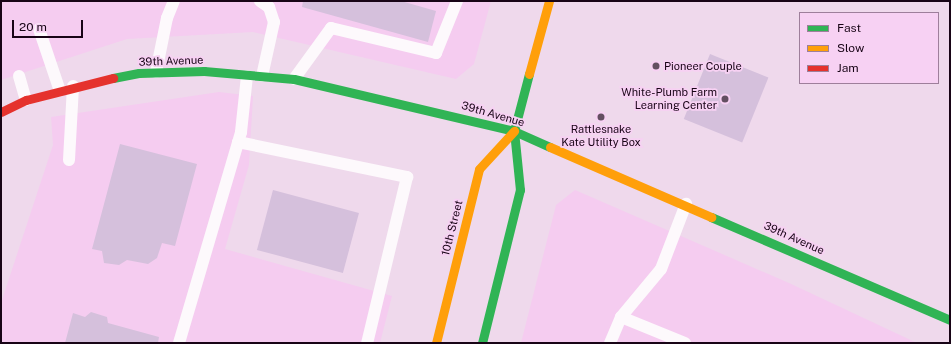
<!DOCTYPE html>
<style>
body{margin:0}
#map{position:relative;width:951px;height:344px;overflow:hidden;background:#efd9ec;font-family:"Public Sans",sans-serif}
div>[style]{position:absolute}
.built>*{inset:0;background:#f5ccf0}
.building>*{inset:0;background:#d5c0dc;transform-origin:0 0}
.lane>*{height:12px;margin:-6px;padding:0 6px;transform-origin:6px;border-radius:6px;background:#fdf9fc}
.fast>*{height:9px;margin:-4.5px;padding:0 4.5px;transform-origin:4.5px;border-radius:4.5px;background:#30b455}
.slow>*{height:9px;margin:-4.5px;padding:0 4.5px;transform-origin:4.5px;border-radius:4.5px;background:#ff9f0a}
.jam>*{height:9px;margin:-4.5px;padding:0 4.5px;transform-origin:4.5px;border-radius:4.5px;background:#e5322d}
.dots>*{width:11px;height:11px;translate:-50% -50%;box-sizing:border-box;border:2px solid #f7d1f3;border-radius:50%}
span{translate:-50% -50%;white-space:nowrap;text-align:center;line-height:1.15;-webkit-text-stroke:3.5px #f7d1f3;paint-order:stroke}
.street-label{font-size:11px;color:#180416}
.poi-label{font-size:11px;color:#180416}
.left{translate:0 -50%;text-align:left}
.right{translate:-100% -50%;text-align:right}
.frame{position:absolute;inset:0;border:2px solid #180416;pointer-events:none}
.legend{position:absolute;left:799px;top:12px;width:140px;height:72px;box-sizing:border-box;background:#f7d1f3;border:1px solid #9e7f9b;margin:0;padding:5px 7px;list-style:none;font-size:12px;color:#180416}
.legend li{display:flex;align-items:center;gap:8px;height:20px}
.legend b{width:20px;border:1px solid #9e7f9b}
.scale{position:absolute;left:12px;top:20px;width:71px;height:18px;box-sizing:border-box;border:2px solid #180416;border-top:0;padding-left:5px;font-size:12px;line-height:14px;white-space:nowrap;color:#180416;-webkit-text-stroke:3px #f7d1f3;paint-order:stroke}
</style>
<div id="map">
<div class="built">
<i style="clip-path:polygon(1px 1px,491px 1px,474px 64px,456px 79px,253px 32px,127px 39px,1px 80px)"></i>
<i style="clip-path:polygon(219px 92px,253px 96px,249px 165px,225px 249px,392px 296px,380px 343px,1px 343px,1px 303px,53px 145px,51px 117px)"></i>
<i style="clip-path:polygon(575px 190px,789px 283px,917px 343px,521px 343px,556px 205px)"></i>
</div>
<div class="building">
<i style="clip-path:polygon(303px 1px,401px 1px,436px 11px,428px 42px,302px 7px)"></i>
<i style="left:710px;top:54px;width:63px;height:70px;rotate:22deg"></i>
<i style="clip-path:polygon(120px 144px,197px 164px,175px 246px,162px 243px,157px 258px,148px 264px,127px 260px,119px 265px,104px 263px,102px 251px,92px 249px)"></i>
<i style="left:273px;top:190px;width:89px;height:62px;rotate:15deg"></i>
<i style="clip-path:polygon(91px 312px,107px 317px,108px 323px,159px 337px,158px 343px,65px 343px,73px 313px,85px 317px)"></i>
</div>
<div class="lane">
<i style="left:260px;top:1px;width:11px;rotate:34deg"></i>
<i style="left:269px;top:7px;width:16px;rotate:72deg"></i>
<i style="left:274px;top:22px;width:55px;rotate:102.5deg"></i>
<i style="left:39px;top:29px;width:65px;rotate:71.3deg"></i>
<i style="left:156px;top:72px;width:55px;rotate:-78.5deg"></i>
<i style="left:167px;top:18px;width:18px;rotate:-68deg"></i>
<i style="left:19px;top:76px;width:25px;rotate:74deg"></i>
<i style="left:294px;top:79px;width:63px;rotate:-54deg"></i>
<i style="left:331px;top:28px;width:108px;rotate:13.4deg"></i>
<i style="left:436px;top:53px;width:56px;rotate:-68deg"></i>
<i style="left:238px;top:142px;width:173px;rotate:11.7deg"></i>
<i style="left:407px;top:177px;width:171px;rotate:103.5deg"></i>
<i style="left:69px;top:160px;width:74px;rotate:-86.9deg"></i>
<i style="left:621px;top:317px;width:69px;rotate:22.1deg"></i>
<i style="left:179px;top:343px;width:220px;rotate:-73.6deg"></i>
<i style="left:241px;top:132px;width:56px;rotate:-83.9deg"></i>
<i style="left:610px;top:343px;width:28px;rotate:-67deg"></i>
<i style="left:621px;top:317px;width:62px;rotate:-50.2deg"></i>
<i style="left:661px;top:269px;width:70px;rotate:-69deg"></i>
</div>
<div class="fast">
<i style="left:113px;top:78px;width:26px;rotate:-11deg"></i>
<i style="left:139px;top:73px;width:65px;rotate:-1.8deg"></i>
<i style="left:204px;top:71px;width:90px;rotate:5.1deg"></i>
<i style="left:294px;top:79px;width:226px;rotate:13.3deg"></i>
<i style="left:514px;top:131px;width:39px;rotate:24deg"></i>
<i style="left:711px;top:217px;width:260px;rotate:23.3deg"></i>
<i style="left:482px;top:343px;width:158px;rotate:-76.1deg"></i>
<i style="left:520px;top:190px;width:59px;rotate:-95.8deg"></i>
<i style="left:514px;top:131px;width:59px;rotate:-75.3deg"></i>
</div>
<div class="slow">
<i style="left:529px;top:74px;width:76px;rotate:-74.7deg"></i>
<i style="left:550px;top:147px;width:176px;rotate:23.5deg"></i>
<i style="left:436px;top:343px;width:179px;rotate:-76.1deg"></i>
<i style="left:479px;top:169px;width:52px;rotate:-47.4deg"></i>
</div>
<div class="jam">
<i style="left:1px;top:112px;width:28px;rotate:-26deg"></i>
<i style="left:26px;top:100px;width:90px;rotate:-14.2deg"></i>
</div>
<div class="dots">
<i style="left:656px;top:66px;background:#634f61"></i>
<i style="left:725px;top:99px;background:#634f61"></i>
<i style="left:601px;top:117px;background:#634f61"></i>
</div>
<div class="street-label">
<span style="left:171px;top:61px;rotate:-2deg">39th Avenue</span>
<span style="left:493px;top:114px;rotate:16deg">39th Avenue</span>
<span style="left:452px;top:228px;rotate:-76deg">10th Street</span>
<span style="left:794px;top:238px;rotate:24deg">39th Avenue</span>
</div>
<div class="poi-label">
<span class="left" style="left:664px;top:66px">Pioneer Couple</span>
<span class="right" style="left:717px;top:99px">White-Plumb Farm<br>Learning Center</span>
<span style="left:601px;top:136px">Rattlesnake<br>Kate Utility Box</span>
</div>
<div class="frame"></div>
<ul class="legend">
<li><b style="height:5px;background:#30b455"></b>Fast</li>
<li><b style="height:5px;background:#ff9f0a"></b>Slow</li>
<li><b style="height:5px;background:#e5322d"></b>Jam</li>
</ul>
<div class="scale">20 m</div>
</div>
